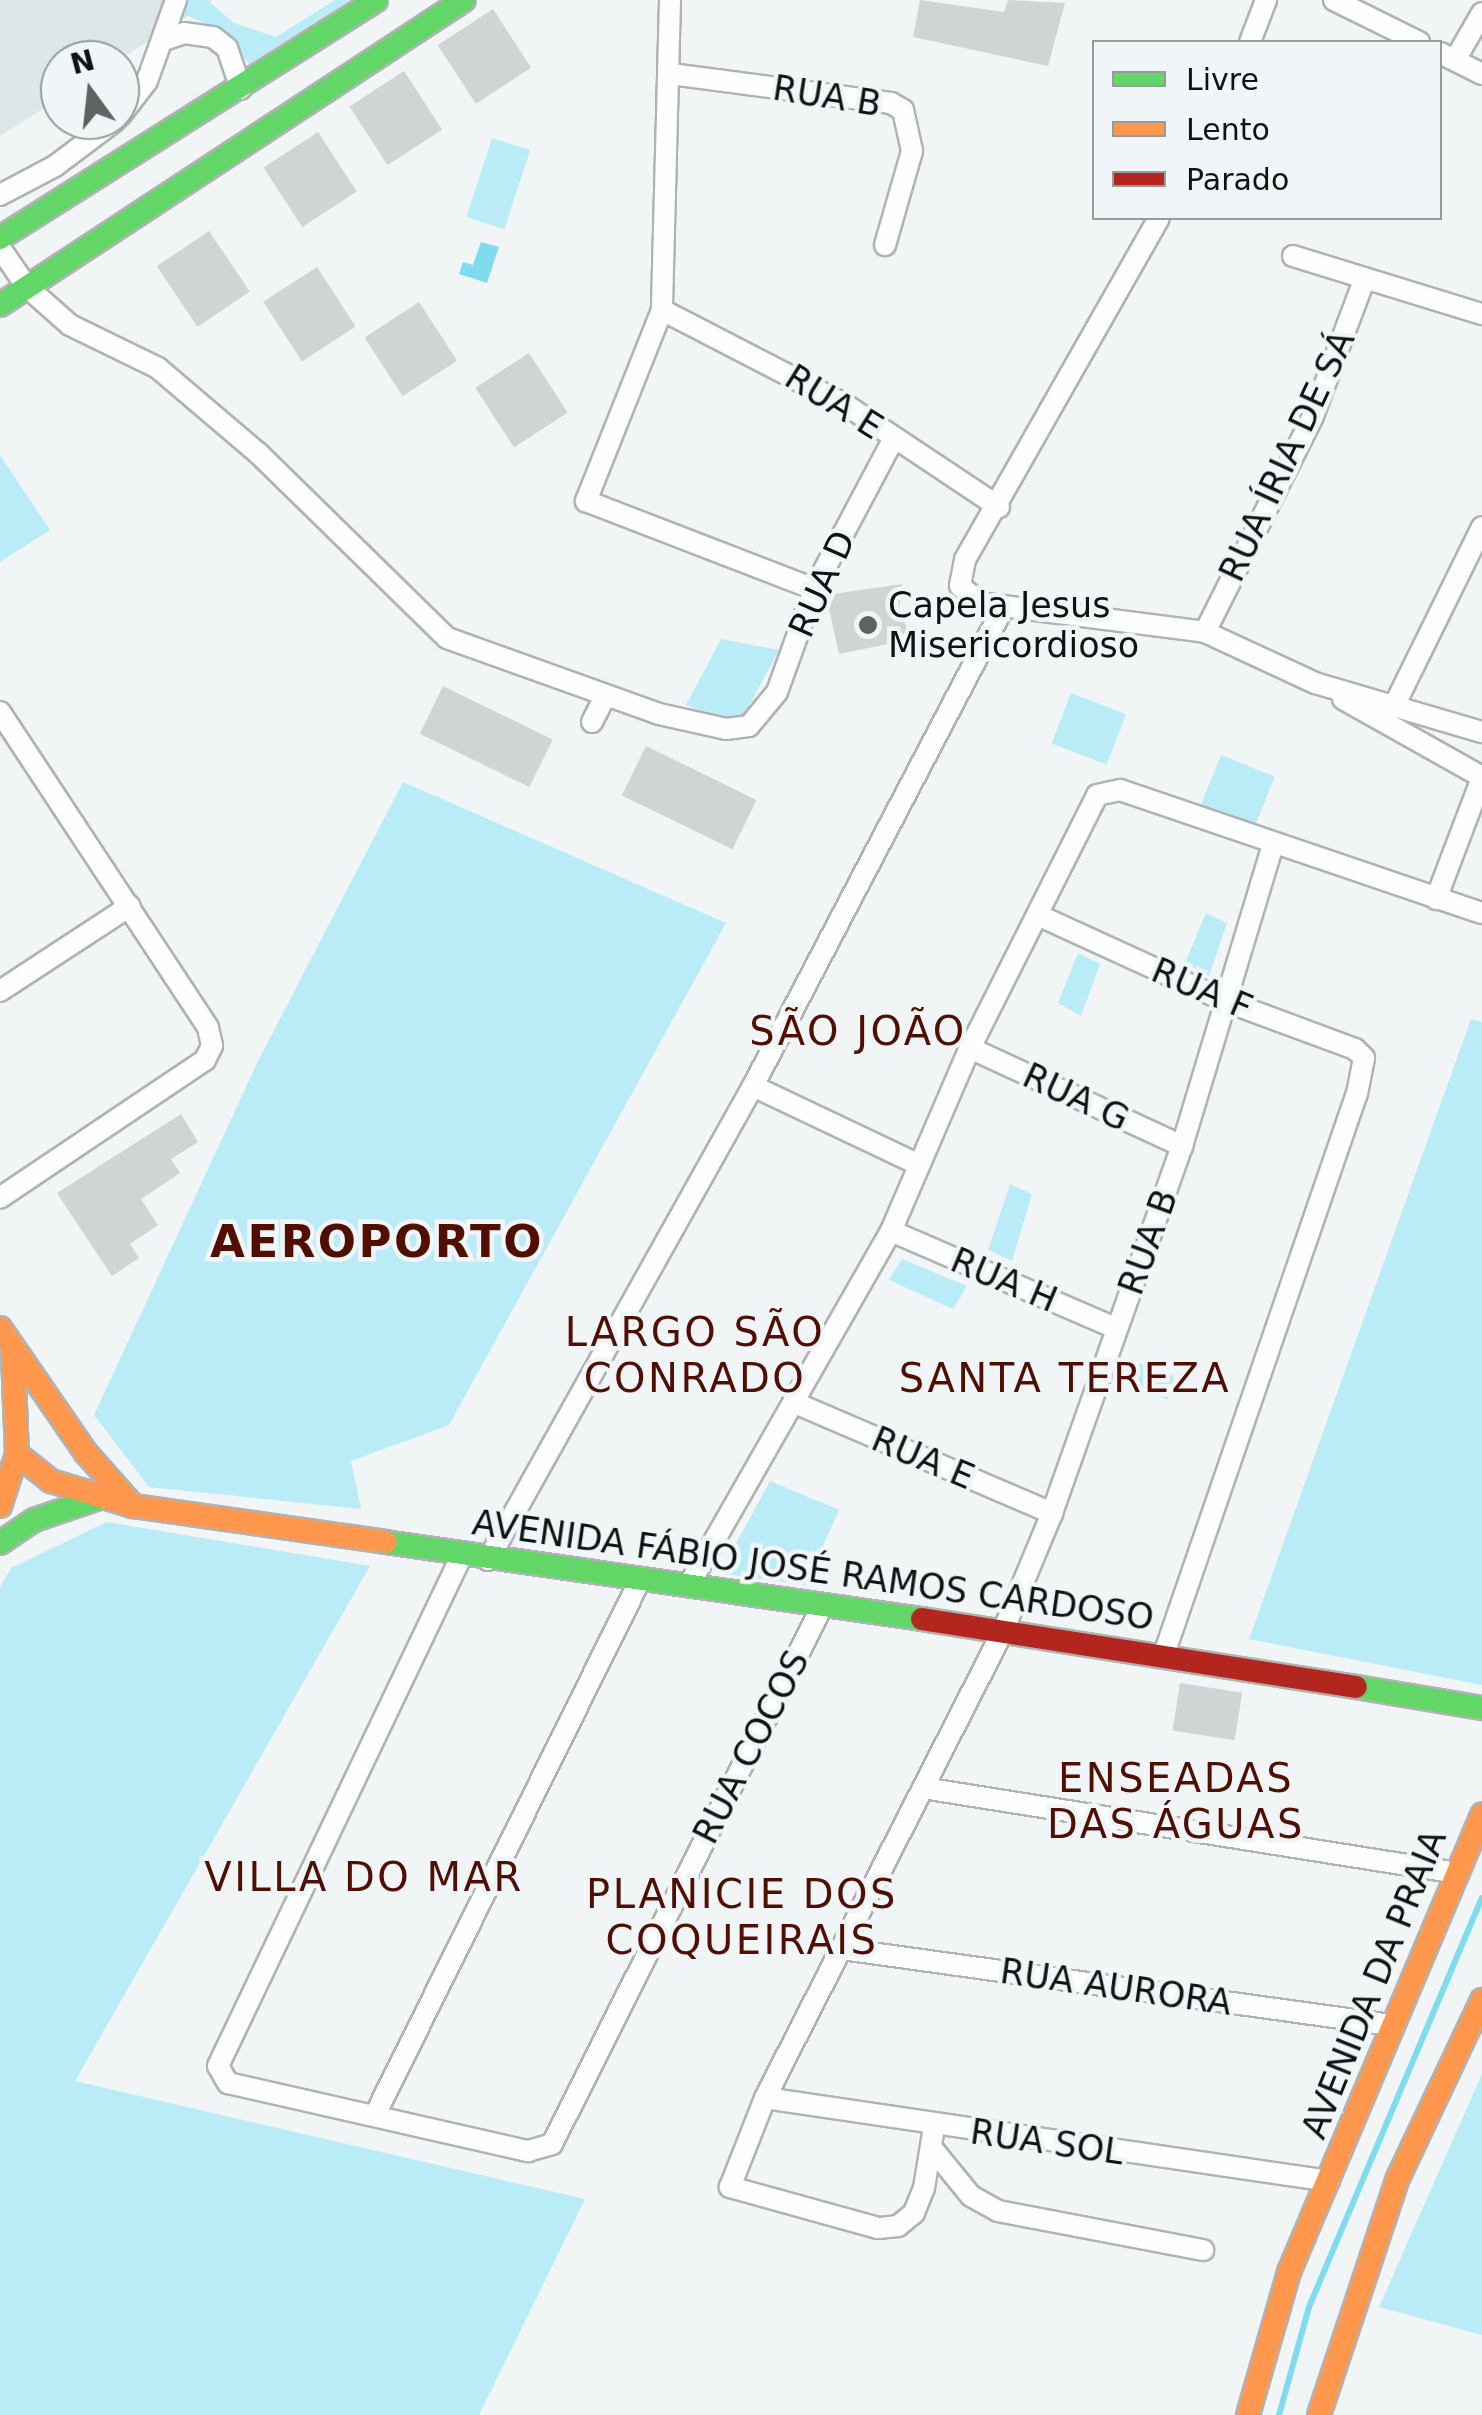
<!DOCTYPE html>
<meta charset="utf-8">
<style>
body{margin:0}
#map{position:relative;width:1482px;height:2415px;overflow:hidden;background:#f1f5f6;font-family:"DejaVu Sans",sans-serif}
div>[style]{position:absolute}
.built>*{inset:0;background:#dce7e9}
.green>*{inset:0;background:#b9ecf7;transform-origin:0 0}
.water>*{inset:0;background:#7fdcef}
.stream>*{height:6px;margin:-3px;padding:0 3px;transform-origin:3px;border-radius:3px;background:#7fdcef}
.building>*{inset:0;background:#d1d4d5;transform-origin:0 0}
.roads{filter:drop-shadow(2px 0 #b0b2b3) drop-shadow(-2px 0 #b0b2b3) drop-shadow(0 2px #b0b2b3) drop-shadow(0 -2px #b0b2b3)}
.street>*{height:20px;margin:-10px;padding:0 10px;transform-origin:10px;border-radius:10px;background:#fdfefe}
.fast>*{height:22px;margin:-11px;padding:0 11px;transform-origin:11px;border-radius:11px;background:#63d668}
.slow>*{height:22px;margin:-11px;padding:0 11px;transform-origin:11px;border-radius:11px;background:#ff974d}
.jam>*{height:22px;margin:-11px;padding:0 11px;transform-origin:11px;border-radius:11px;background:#b3261e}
.dots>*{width:28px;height:28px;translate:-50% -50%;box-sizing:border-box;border:5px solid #f0f6f7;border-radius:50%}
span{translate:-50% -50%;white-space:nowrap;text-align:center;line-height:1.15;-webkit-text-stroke:9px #f0f6f7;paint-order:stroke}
.street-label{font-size:35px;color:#101213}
.poi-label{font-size:35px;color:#101213}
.left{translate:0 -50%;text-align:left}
.quarter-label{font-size:40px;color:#510f03;letter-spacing:2.5px}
.district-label{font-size:45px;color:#510f03;font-weight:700;letter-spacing:2.5px}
.legend{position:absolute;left:1092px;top:40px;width:350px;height:180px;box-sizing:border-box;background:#f0f6f7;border:2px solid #969b9c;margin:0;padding:12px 18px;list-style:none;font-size:30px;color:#101213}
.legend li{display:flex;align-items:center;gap:20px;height:50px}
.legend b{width:50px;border:2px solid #969b9c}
.north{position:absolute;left:40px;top:40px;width:100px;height:100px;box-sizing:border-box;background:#f0f6f7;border:2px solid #969b9c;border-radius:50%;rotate:345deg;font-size:28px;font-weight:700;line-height:40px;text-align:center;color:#101213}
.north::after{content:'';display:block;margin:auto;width:35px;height:45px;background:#5f6162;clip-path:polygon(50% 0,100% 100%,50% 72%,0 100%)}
</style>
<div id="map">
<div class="built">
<i style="clip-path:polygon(0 0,213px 0,119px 60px,60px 60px,60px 98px,0 136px)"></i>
</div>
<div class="green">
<i style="clip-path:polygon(187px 0,207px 0,234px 23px,276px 37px,335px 0,350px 0,249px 64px,225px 32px,183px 14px)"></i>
<i style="left:492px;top:138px;width:40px;height:83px;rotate:18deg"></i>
<i style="clip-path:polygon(0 455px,50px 530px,0 562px)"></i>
<i style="clip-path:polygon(721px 639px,779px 650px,743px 717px,730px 722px,686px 705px)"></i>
<i style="left:1071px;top:693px;width:59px;height:54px;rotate:21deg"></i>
<i style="left:1221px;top:755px;width:58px;height:54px;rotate:22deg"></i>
<i style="clip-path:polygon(403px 782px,726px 923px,449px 1425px,351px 1461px,361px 1509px,149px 1487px,94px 1415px,259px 1059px)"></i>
<i style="clip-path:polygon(1206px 913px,1227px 923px,1209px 976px,1185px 963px)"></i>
<i style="clip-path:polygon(1078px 953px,1100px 964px,1081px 1016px,1058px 1003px)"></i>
<i style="clip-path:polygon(1471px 1019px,1482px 1022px,1482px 1685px,1249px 1639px)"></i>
<i style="clip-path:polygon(1010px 1184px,1032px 1194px,1012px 1261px,988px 1250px)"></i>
<i style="clip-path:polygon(902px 1259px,967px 1286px,953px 1309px,889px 1280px)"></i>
<i style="clip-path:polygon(1128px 1359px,1174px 1376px,1168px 1400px,1115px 1379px)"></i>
<i style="clip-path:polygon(770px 1481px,839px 1510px,806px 1585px,720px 1573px)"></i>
<i style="clip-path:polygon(107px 1522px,370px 1566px,75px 2081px,585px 2199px,479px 2415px,0 2415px,0 1588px,11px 1568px)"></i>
<i style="clip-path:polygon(1482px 2074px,1482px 2335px,1379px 2307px)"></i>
</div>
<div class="water">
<i style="clip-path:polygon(481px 242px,499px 247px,487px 283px,459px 274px,463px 262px,473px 265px)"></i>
</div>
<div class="stream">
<i style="left:1279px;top:2415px;width:112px;rotate:-74.5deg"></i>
<i style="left:1309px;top:2307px;width:444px;rotate:-67.1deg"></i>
</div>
<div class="building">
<i style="clip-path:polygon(920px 0,1004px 12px,1008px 0,1065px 3px,1048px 66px,913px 37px)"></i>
<i style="left:493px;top:9px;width:70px;height:66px;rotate:57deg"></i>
<i style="left:404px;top:71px;width:70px;height:65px;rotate:57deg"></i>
<i style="left:318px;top:132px;width:71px;height:65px;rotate:57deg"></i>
<i style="left:209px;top:231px;width:73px;height:63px;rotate:56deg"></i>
<i style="left:317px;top:267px;width:71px;height:64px;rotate:57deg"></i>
<i style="left:419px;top:302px;width:70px;height:65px;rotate:57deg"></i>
<i style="left:529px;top:353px;width:71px;height:64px;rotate:57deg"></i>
<i style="clip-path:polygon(902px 584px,899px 611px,912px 639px,839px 654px,826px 595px)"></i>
<i style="left:443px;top:686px;width:122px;height:53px;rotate:26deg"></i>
<i style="left:646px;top:746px;width:123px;height:55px;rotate:26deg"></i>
<i style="clip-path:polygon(181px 1114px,198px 1142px,171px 1159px,180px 1173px,141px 1199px,158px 1225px,130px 1244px,139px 1258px,112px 1276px,57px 1193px)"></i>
<i style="left:1180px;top:1683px;width:63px;height:48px;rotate:9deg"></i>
</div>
<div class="roads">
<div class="street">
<i style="left:670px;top:0;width:310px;rotate:91.5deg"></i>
<i style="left:662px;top:310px;width:206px;rotate:111.7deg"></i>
<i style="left:586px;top:501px;width:244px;rotate:21.1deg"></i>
<i style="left:1334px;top:0;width:95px;rotate:26.3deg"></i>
<i style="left:167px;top:39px;width:18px;rotate:-19deg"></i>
<i style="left:184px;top:33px;width:29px;rotate:8deg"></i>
<i style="left:213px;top:37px;width:18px;rotate:38deg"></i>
<i style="left:227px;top:48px;width:43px;rotate:71.1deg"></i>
<i style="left:1250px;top:42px;width:45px;rotate:-69.1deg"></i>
<i style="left:1440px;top:53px;width:47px;rotate:26.6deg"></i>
<i style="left:1455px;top:60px;width:54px;rotate:-60.1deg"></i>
<i style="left:671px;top:74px;width:222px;rotate:7.5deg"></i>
<i style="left:891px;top:103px;width:14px;rotate:30deg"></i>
<i style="left:903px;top:110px;width:42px;rotate:77.6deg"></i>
<i style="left:912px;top:151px;width:98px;rotate:106deg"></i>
<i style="left:120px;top:116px;width:44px;rotate:-52.4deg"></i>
<i style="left:147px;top:81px;width:86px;rotate:-70.3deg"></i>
<i style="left:0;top:195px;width:62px;rotate:-27.8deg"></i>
<i style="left:55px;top:166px;width:76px;rotate:-37deg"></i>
<i style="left:1159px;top:218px;width:393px;rotate:119.6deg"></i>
<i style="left:965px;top:560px;width:26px;rotate:101deg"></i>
<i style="left:960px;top:586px;width:26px;rotate:40deg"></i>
<i style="left:980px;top:603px;width:227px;rotate:7.3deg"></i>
<i style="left:1205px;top:632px;width:121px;rotate:24.9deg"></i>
<i style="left:1315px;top:683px;width:174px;rotate:16.4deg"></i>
<i style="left:0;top:248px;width:47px;rotate:55.3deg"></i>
<i style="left:27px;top:287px;width:57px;rotate:41.5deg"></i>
<i style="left:70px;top:325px;width:98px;rotate:26deg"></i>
<i style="left:158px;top:368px;width:131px;rotate:40.4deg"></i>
<i style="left:258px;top:453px;width:264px;rotate:44.4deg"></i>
<i style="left:447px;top:638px;width:225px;rotate:19.7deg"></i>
<i style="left:659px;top:714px;width:69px;rotate:12.6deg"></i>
<i style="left:726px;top:729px;width:23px;rotate:-7deg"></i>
<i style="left:749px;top:726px;width:44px;rotate:-50.5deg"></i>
<i style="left:777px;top:692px;width:109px;rotate:-70.2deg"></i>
<i style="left:814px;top:589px;width:169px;rotate:-62.1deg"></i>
<i style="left:1293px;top:256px;width:198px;rotate:17.1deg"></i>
<i style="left:662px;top:310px;width:207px;rotate:27.3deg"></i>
<i style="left:846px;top:405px;width:184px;rotate:33.7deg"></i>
<i style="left:1205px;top:632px;width:241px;rotate:-63.4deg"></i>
<i style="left:1313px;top:416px;width:147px;rotate:-69.4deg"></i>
<i style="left:1343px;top:699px;width:159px;rotate:29.3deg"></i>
<i style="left:1395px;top:704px;width:197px;rotate:-63.8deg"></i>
<i style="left:0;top:712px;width:378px;rotate:56.6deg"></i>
<i style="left:208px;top:1028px;width:18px;rotate:77deg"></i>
<i style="left:212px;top:1046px;width:16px;rotate:117deg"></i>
<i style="left:205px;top:1060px;width:247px;rotate:146.1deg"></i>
<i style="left:592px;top:722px;width:29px;rotate:-63deg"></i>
<i style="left:1436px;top:899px;width:129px;rotate:-69.2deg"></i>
<i style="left:1040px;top:916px;width:207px;rotate:24.6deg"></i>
<i style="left:1228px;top:1002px;width:135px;rotate:20.3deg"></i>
<i style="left:1355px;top:1049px;width:13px;rotate:45deg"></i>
<i style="left:1364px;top:1058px;width:36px;rotate:101deg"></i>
<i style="left:1357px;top:1093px;width:593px;rotate:108.98deg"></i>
<i style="left:0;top:991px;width:155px;rotate:-33.2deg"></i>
<i style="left:970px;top:1048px;width:234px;rotate:24.8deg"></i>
<i style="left:753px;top:1086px;width:184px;rotate:25.4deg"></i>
<i style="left:891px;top:1231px;width:246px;rotate:23.4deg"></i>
<i style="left:795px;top:1403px;width:280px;rotate:23.2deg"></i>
<i style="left:461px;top:1557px;width:564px;rotate:115.52deg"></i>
<i style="left:218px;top:2066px;width:20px;rotate:60deg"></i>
<i style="left:228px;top:2083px;width:308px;rotate:12.8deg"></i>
<i style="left:528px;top:2151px;width:25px;rotate:-16deg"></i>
<i style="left:552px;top:2144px;width:601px;rotate:-63.31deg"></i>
<i style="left:488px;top:1560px;width:543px;rotate:-60.79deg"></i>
<i style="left:753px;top:1086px;width:539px;rotate:-62.39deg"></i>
<i style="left:689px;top:1585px;width:408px;rotate:-60.3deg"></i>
<i style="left:891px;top:1231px;width:199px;rotate:-66.7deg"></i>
<i style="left:970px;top:1048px;width:283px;rotate:-63.3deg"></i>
<i style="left:1097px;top:795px;width:24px;rotate:-12deg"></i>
<i style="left:1120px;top:790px;width:382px;rotate:18.8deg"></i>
<i style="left:923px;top:1788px;width:542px;rotate:9.03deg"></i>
<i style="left:842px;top:1949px;width:554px;rotate:7.88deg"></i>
<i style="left:765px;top:2098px;width:570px;rotate:8.37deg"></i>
<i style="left:376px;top:2113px;width:595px;rotate:-63.65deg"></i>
<i style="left:934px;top:2127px;width:62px;rotate:99.3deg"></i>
<i style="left:924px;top:2188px;width:27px;rotate:112deg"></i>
<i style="left:914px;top:2213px;width:21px;rotate:141deg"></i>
<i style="left:898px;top:2226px;width:20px;rotate:174deg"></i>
<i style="left:878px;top:2228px;width:154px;rotate:-164.5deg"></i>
<i style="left:730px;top:2187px;width:96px;rotate:-68.5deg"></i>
<i style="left:765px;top:2098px;width:524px;rotate:-62.99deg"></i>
<i style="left:1003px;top:1631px;width:128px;rotate:-67.4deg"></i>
<i style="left:1052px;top:1513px;width:389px;rotate:-70.5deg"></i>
<i style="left:1182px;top:1146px;width:312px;rotate:-73.2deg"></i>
<i style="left:931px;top:2147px;width:63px;rotate:50.8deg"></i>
<i style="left:971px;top:2196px;width:31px;rotate:29deg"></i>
<i style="left:998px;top:2211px;width:209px;rotate:10.8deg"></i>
</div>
<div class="fast">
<i style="left:0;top:238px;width:445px;rotate:-32.3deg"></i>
<i style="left:0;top:305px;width:555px;rotate:-33.32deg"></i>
<i style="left:385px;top:1542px;width:542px;rotate:8.16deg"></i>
<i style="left:0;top:1543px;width:41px;rotate:-34.1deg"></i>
<i style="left:34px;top:1520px;width:69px;rotate:-18.7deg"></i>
<i style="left:1356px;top:1687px;width:128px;rotate:9.5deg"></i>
</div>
<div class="slow">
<i style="left:0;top:1328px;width:152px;rotate:55.5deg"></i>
<i style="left:86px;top:1453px;width:71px;rotate:48.4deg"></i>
<i style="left:17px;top:1454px;width:43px;rotate:38.5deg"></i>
<i style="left:51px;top:1481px;width:86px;rotate:17deg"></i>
<i style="left:133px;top:1506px;width:255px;rotate:8.1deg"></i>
<i style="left:0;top:1506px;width:55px;rotate:-71.9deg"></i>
<i style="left:17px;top:1454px;width:100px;rotate:-92.3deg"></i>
<i style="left:1248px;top:2415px;width:149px;rotate:-74deg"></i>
<i style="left:1289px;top:2272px;width:497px;rotate:-67.1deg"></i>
<i style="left:1319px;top:2415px;width:250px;rotate:-71.6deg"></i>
<i style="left:1398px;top:2178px;width:197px;rotate:-64.7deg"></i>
</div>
<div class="jam">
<i style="left:922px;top:1619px;width:439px;rotate:8.9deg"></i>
</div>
</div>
<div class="dots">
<i style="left:868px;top:625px;background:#5f6162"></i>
</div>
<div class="street-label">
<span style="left:827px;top:96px;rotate:9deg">RUA B</span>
<span style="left:834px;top:402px;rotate:32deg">RUA E</span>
<span style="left:1287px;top:456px;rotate:-65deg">RUA ÍRIA DE SÁ</span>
<span style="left:822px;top:584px;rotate:-66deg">RUA D</span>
<span style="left:1202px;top:989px;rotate:23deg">RUA F</span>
<span style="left:1076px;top:1097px;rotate:25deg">RUA G</span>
<span style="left:1148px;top:1242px;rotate:-70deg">RUA B</span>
<span style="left:1004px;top:1280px;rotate:23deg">RUA H</span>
<span style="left:923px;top:1458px;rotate:23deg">RUA E</span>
<span style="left:813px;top:1570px;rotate:8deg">AVENIDA FÁBIO JOSÉ RAMOS CARDOSO</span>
<span style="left:751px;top:1747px;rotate:-63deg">RUA COCOS</span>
<span style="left:1374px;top:1984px;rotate:-68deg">AVENIDA DA PRAIA</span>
<span style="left:1116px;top:1987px;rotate:8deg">RUA AURORA</span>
<span style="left:1047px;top:2142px;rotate:8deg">RUA SOL</span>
</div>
<div class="poi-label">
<span class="left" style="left:888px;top:625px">Capela Jesus<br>Misericordioso</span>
</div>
<div class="quarter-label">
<span style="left:858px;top:1031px">SÃO JOÃO</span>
<span style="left:695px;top:1355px">LARGO SÃO<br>CONRADO</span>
<span style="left:1065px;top:1378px">SANTA TEREZA</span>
<span style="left:1176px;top:1801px">ENSEADAS<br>DAS ÁGUAS</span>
<span style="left:364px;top:1877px">VILLA DO MAR</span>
<span style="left:742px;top:1917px">PLANICIE DOS<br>COQUEIRAIS</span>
</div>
<div class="district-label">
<span style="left:377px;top:1242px">AEROPORTO</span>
</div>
<ul class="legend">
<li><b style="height:12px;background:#63d668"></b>Livre</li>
<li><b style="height:12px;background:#ff974d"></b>Lento</li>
<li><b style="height:12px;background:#b3261e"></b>Parado</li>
</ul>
<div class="north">N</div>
</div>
